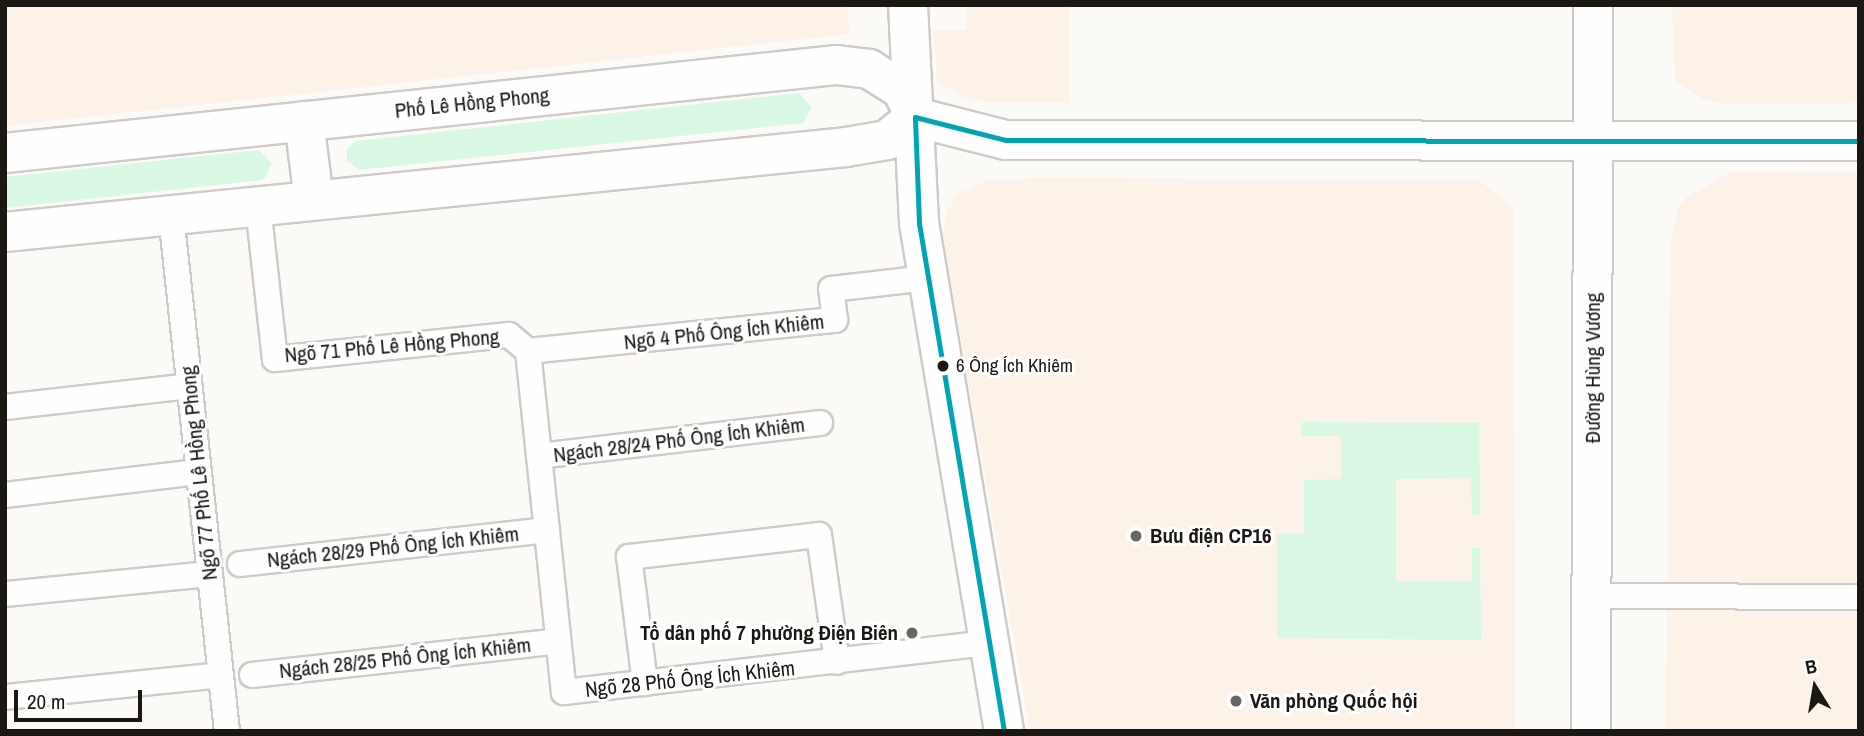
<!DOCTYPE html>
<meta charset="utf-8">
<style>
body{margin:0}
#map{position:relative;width:1864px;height:736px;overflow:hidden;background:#fcfaf7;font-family:"Archivo Narrow",sans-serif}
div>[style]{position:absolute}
.built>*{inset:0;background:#fcf2e7}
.green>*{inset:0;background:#d8f8e4}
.roads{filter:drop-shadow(2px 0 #cdcac7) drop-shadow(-2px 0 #cdcac7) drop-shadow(0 2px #cdcac7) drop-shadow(0 -2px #cdcac7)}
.lane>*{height:24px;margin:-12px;padding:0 12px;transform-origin:12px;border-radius:12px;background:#fffefe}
.street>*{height:38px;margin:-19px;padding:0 19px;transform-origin:19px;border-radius:19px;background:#fffefe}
.secondary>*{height:38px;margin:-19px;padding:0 19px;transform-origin:19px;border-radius:19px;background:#fffefe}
.bus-1>*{height:5px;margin:-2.5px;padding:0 2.5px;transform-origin:2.5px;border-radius:2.5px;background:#00a4b4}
.dots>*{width:19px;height:19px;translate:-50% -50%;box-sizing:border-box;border:4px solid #fff;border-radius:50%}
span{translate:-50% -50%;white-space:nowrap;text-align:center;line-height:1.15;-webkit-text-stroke:6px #fff;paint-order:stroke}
.bus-label{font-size:19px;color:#1b1814}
.left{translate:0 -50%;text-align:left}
.street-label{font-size:21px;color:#1b1814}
.poi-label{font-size:21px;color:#1b1814;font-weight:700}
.right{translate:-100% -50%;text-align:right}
.frame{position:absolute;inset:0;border:7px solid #1b1814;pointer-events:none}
.north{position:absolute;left:1780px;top:652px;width:70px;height:70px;-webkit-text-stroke:5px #fff;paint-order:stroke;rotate:349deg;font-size:19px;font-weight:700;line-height:28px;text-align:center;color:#1b1814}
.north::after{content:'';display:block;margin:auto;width:24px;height:32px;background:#1b1814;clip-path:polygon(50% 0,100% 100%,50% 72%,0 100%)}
.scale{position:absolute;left:14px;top:690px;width:128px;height:32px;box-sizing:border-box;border:4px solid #1b1814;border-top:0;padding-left:9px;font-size:21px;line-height:24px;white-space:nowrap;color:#1b1814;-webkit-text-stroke:5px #fff;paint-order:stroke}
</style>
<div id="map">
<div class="built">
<i style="clip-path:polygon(5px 5px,847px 5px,850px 34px,5px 126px)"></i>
<i style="clip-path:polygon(967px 5px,1069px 5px,1069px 103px,988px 102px,962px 97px,937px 81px,933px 31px,967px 30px)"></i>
<i style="clip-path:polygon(1672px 5px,1859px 5px,1859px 103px,1721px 104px,1703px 99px,1675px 80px)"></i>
<i style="clip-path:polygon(1732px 172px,1859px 173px,1859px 731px,1666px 731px,1670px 245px,1678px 209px,1687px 197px)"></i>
<i style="clip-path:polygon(1040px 178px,1479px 181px,1506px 199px,1514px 212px,1515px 731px,1030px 731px,943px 238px,946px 213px,958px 194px,986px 181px)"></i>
</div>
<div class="green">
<i style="clip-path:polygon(799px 93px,812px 107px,803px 123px,359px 170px,347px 160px,347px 149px,355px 141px)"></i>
<i style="clip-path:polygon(259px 150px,272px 164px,263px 180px,5px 208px,5px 177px)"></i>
<i style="clip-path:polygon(1302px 422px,1479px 423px,1480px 515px,1472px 515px,1471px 478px,1396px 479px,1396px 581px,1472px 581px,1472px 548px,1480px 548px,1481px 640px,1277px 638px,1277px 534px,1304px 534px,1304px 480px,1341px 479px,1341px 436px,1302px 436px)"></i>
</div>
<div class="roads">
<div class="lane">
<i style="left:258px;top:206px;width:154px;rotate:83.7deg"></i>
<i style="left:275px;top:359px;width:235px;rotate:-5.9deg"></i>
<i style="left:509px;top:335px;width:25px;rotate:40deg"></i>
<i style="left:171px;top:215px;width:519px;rotate:83.81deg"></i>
<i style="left:528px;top:351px;width:343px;rotate:84deg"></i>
<i style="left:564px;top:692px;width:427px;rotate:-6.6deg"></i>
<i style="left:528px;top:351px;width:309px;rotate:-5.8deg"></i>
<i style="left:835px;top:320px;width:31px;rotate:-97deg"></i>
<i style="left:831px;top:289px;width:97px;rotate:-6.5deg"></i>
<i style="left:5px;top:407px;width:185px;rotate:-6.5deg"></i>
<i style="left:539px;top:456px;width:283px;rotate:-6.7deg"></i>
<i style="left:5px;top:495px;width:194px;rotate:-6.8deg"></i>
<i style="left:240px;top:564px;width:309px;rotate:-6.3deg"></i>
<i style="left:5px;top:594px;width:206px;rotate:-5.6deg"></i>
<i style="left:1593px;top:596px;width:266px;rotate:0.2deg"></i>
<i style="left:252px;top:675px;width:308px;rotate:-6.3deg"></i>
<i style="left:645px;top:683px;width:127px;rotate:-97.2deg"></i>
<i style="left:629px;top:557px;width:191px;rotate:-6.6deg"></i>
<i style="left:819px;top:535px;width:128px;rotate:81.9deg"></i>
<i style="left:5px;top:697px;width:216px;rotate:-5.8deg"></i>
</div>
<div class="street">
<i style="left:908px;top:5px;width:218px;rotate:87.1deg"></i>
<i style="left:919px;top:223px;width:515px;rotate:80.5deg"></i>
<i style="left:304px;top:121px;width:80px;rotate:82.8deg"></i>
<i style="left:1593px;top:141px;width:136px;rotate:-90deg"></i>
</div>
<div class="secondary">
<i style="left:915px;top:117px;width:94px;rotate:14.2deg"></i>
<i style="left:1006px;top:140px;width:853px;rotate:0.07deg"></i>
<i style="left:5px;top:153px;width:837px;rotate:-6.04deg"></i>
<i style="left:837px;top:65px;width:32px;rotate:7deg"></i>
<i style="left:869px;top:69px;width:39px;rotate:32deg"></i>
<i style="left:902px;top:90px;width:30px;rotate:64deg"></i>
<i style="left:5px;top:232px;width:845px;rotate:-5.77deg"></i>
<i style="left:846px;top:147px;width:42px;rotate:-9.7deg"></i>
<i style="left:887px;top:140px;width:36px;rotate:-39deg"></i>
<i style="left:1591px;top:731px;width:590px;rotate:-89.81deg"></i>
</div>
</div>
<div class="bus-1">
<i style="left:1004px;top:731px;width:515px;rotate:-99.5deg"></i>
<i style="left:919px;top:223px;width:106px;rotate:-92.2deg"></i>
<i style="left:915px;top:117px;width:94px;rotate:14.2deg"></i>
<i style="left:1006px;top:140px;width:853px;rotate:0.07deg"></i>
</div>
<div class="dots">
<i style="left:943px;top:366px;background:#1b1814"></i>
<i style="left:1136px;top:536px;background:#6a6763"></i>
<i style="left:912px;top:633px;background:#6a6763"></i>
<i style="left:1236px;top:701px;background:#6a6763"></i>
</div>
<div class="bus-label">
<span class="left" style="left:956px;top:366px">6 Ông Ích Khiêm</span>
</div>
<div class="street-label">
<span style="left:472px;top:103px;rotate:-6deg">Phố Lê Hồng Phong</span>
<span style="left:724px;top:332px;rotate:-6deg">Ngõ 4 Phố Ông Ích Khiêm</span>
<span style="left:392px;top:346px;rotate:-5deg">Ngõ 71 Phố Lê Hồng Phong</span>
<span style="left:1593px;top:368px;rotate:-90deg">Đường Hùng Vương</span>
<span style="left:679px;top:440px;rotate:-7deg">Ngách 28/24 Phố Ông Ích Khiêm</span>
<span style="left:199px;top:473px;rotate:-96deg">Ngõ 77 Phố Lê Hồng Phong</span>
<span style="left:393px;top:547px;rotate:-6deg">Ngách 28/29 Phố Ông Ích Khiêm</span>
<span style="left:405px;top:658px;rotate:-6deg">Ngách 28/25 Phố Ông Ích Khiêm</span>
<span style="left:690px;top:679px;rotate:-6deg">Ngõ 28 Phố Ông Ích Khiêm</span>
</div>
<div class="poi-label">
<span class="left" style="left:1150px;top:536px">Bưu điện CP16</span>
<span class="right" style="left:898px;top:633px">Tổ dân phố 7 phường Điện Biên</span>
<span class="left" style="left:1250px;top:701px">Văn phòng Quốc hội</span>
</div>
<div class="frame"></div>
<div class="north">B</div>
<div class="scale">20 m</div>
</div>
